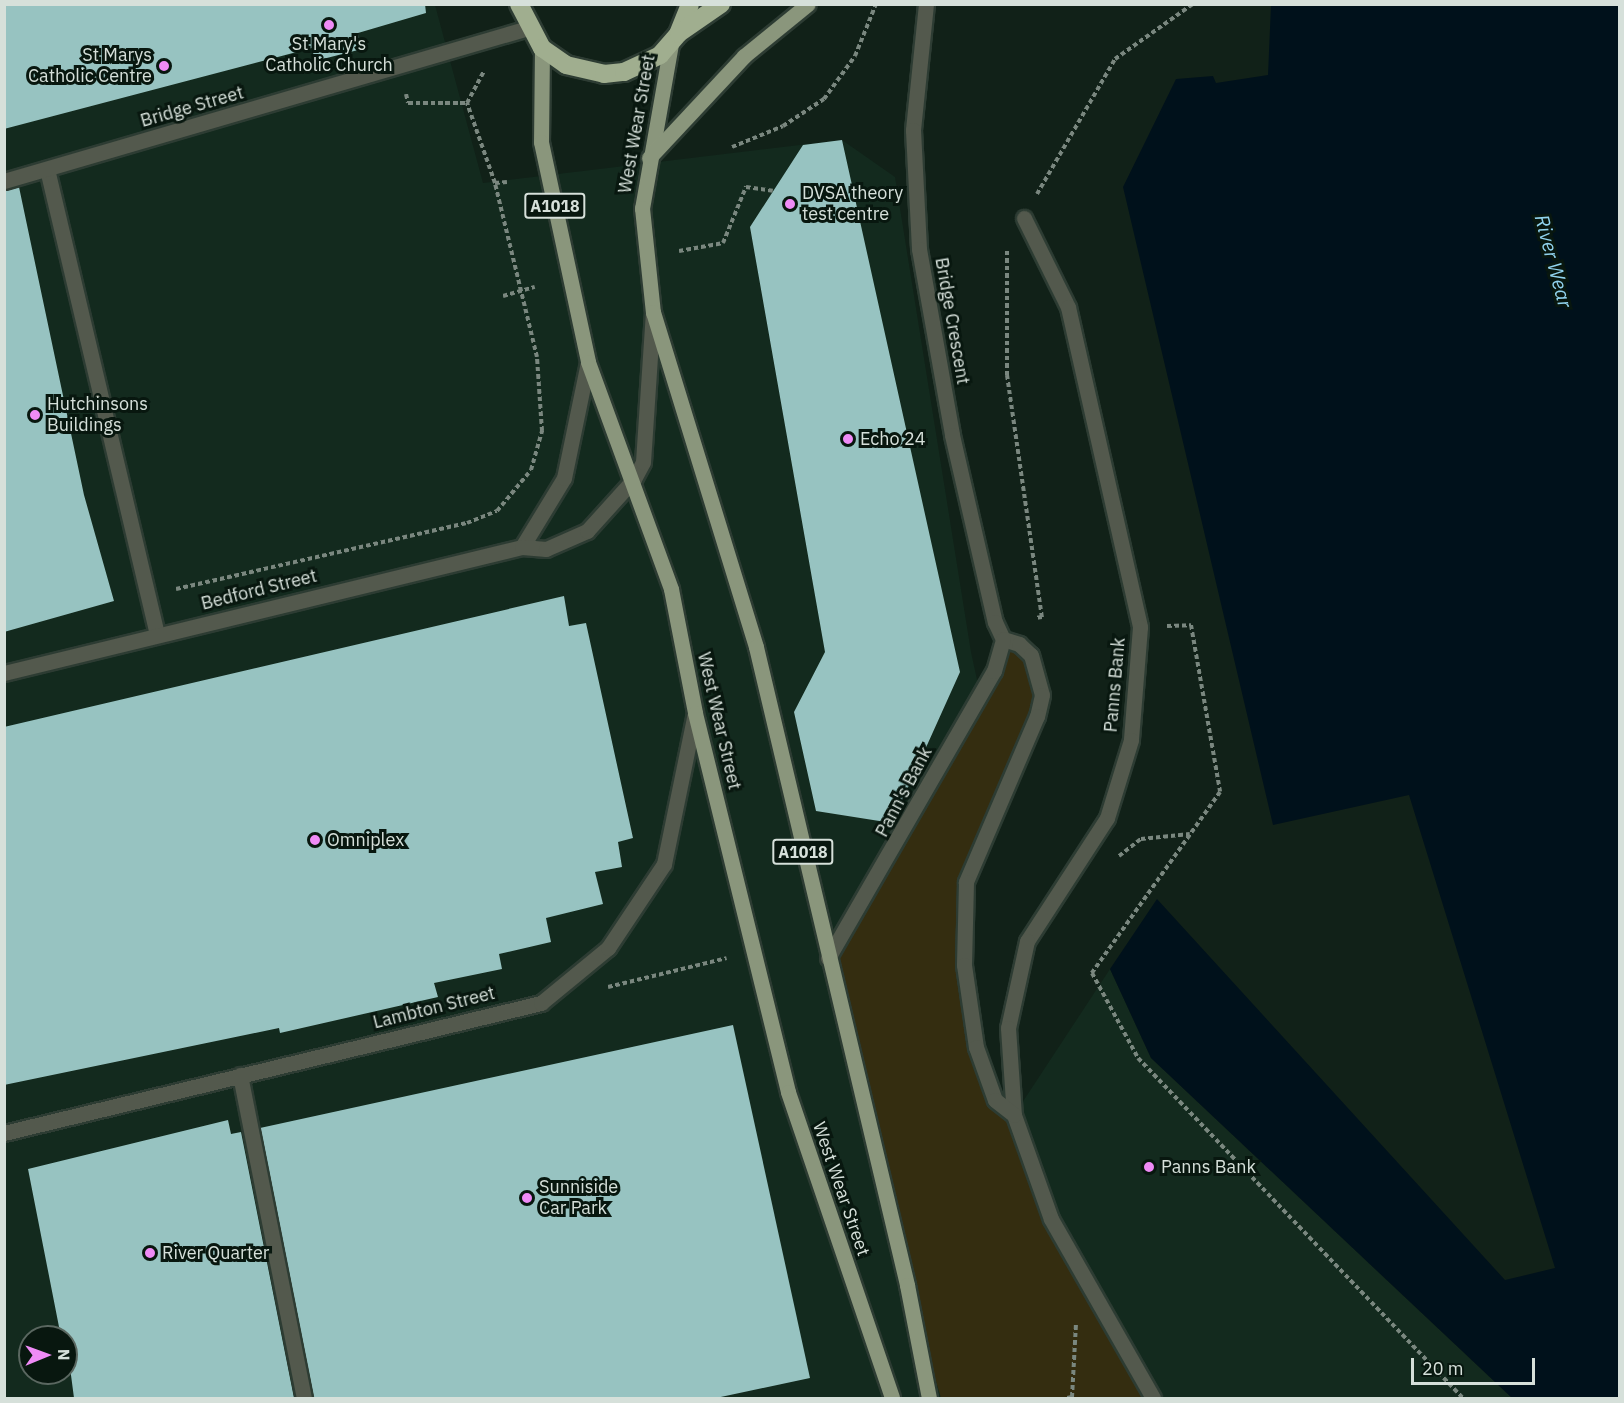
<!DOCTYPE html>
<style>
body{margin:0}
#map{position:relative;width:1624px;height:1403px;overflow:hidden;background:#112118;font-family:"IBM Plex Sans",sans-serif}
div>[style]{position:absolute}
.built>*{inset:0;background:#132a1e}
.green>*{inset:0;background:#342d10}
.water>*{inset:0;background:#00111b}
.building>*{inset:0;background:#97c3c1}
.path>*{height:4px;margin-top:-2px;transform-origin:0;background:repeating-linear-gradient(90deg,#7a877f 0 4.5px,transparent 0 7.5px)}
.roads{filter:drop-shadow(2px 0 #2d3c33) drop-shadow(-2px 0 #2d3c33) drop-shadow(0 2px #2d3c33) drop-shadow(0 -2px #2d3c33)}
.minor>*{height:15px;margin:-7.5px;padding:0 7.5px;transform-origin:7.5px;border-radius:7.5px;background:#53594d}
.major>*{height:15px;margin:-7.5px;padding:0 7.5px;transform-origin:7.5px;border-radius:7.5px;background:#8a967c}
.highway>*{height:18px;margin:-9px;padding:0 9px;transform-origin:9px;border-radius:9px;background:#a0ae8f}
.path-bridge>*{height:4px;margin-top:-2px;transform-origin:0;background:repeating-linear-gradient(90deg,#7a877f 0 4.5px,transparent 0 7.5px)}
.dots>*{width:16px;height:16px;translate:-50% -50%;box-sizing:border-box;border:3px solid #08170f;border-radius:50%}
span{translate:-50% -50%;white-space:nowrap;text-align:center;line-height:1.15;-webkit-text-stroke:6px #08170f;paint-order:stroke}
.shield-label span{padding:2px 4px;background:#08170f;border:2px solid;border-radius:4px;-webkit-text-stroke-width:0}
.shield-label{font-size:16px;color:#d6e0da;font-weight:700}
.poi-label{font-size:18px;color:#d6e0da}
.right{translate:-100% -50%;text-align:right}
.left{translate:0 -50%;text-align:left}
.street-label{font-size:18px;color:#d6e0da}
.water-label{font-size:20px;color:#91d3ee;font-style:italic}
.frame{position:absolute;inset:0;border:6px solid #d6e0da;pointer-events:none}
.north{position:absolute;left:18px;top:1325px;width:60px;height:60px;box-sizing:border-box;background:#08170f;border:2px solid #5a6760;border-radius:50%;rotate:89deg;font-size:16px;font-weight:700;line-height:24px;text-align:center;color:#d6e0da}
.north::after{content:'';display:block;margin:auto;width:21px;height:27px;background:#ef8bf6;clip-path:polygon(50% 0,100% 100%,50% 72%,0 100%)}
.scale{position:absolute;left:1411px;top:1358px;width:124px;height:27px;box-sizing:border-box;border:3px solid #d6e0da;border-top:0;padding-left:8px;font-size:18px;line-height:21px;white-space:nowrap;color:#d6e0da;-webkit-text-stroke:4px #08170f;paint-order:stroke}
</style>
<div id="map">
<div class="built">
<i style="clip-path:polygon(evenodd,5px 5px,435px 5px,483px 183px,842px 140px,895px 177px,971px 652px,989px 735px,888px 968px,982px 1398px,5px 1398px,5px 5px,30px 1337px,66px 1337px,66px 1373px,30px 1373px,30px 1337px)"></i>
<i style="clip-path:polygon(1110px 969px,1151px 1058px,1512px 1398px,1153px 1398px,1051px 1219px,1014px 1115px)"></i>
</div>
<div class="green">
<i style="clip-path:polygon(1003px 639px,1019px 644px,1042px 695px,973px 857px,964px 965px,995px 1100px,1014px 1115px,1051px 1219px,1115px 1331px,1144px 1398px,941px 1398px,907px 1285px,828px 958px,894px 851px)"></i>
</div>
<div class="water">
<i style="clip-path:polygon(1271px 5px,1619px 5px,1619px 1398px,1512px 1398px,1151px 1058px,1110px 969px,1157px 899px,1505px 1280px,1555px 1268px,1409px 795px,1273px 825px,1123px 187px,1176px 79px,1213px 76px,1216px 83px,1268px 75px)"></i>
</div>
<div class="building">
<i style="clip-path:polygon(4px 4px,425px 4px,426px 13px,358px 33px,362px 49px,315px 61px,312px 48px,4px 129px)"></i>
<i style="clip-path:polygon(842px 140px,960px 672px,892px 823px,816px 811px,794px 712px,825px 652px,750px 227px,803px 145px)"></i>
<i style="clip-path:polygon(19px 187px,84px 495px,114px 601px,4px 632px,4px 190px)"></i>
<i style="clip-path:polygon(564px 596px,569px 626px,586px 623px,633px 838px,618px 842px,622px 867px,595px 872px,603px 904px,546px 918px,551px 942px,499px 954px,502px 969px,434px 983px,438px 997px,280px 1033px,279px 1028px,4px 1085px,4px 727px)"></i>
<i style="clip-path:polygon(733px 1025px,810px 1378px,716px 1398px,313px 1398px,260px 1128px)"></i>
<i style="clip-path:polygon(228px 1120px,231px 1134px,241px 1132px,294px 1398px,74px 1398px,66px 1337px,61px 1337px,28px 1169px)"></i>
</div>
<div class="path">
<i style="left:406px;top:94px;width:9px;rotate:77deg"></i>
<i style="left:408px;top:103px;width:59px"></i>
<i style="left:732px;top:147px;width:55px;rotate:-22.4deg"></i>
<i style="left:783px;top:126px;width:49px;rotate:-33.4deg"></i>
<i style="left:824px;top:99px;width:53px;rotate:-54.2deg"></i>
<i style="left:855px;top:56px;width:56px;rotate:-68deg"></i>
<i style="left:495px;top:183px;width:12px;rotate:-5deg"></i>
<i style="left:1037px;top:194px;width:156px;rotate:-60deg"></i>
<i style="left:1115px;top:59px;width:95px;rotate:-35.2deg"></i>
<i style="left:679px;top:251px;width:45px;rotate:-10.3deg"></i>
<i style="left:723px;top:243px;width:61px;rotate:-67.7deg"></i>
<i style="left:746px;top:187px;width:27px;rotate:8deg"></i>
<i style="left:1007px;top:251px;width:124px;rotate:90deg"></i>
<i style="left:1007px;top:375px;width:245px;rotate:81.8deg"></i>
<i style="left:1042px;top:617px;width:7px;rotate:172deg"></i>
<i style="left:176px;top:589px;width:298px;rotate:-12.8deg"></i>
<i style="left:467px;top:523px;width:32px;rotate:-22deg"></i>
<i style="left:497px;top:511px;width:53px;rotate:-50.3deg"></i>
<i style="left:531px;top:470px;width:41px;rotate:-74.2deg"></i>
<i style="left:542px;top:431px;width:74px;rotate:-93.9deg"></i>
<i style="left:537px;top:357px;width:179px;rotate:-103.6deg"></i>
<i style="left:495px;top:183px;width:85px;rotate:-109.3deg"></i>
<i style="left:467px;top:103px;width:36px;rotate:-62deg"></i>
<i style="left:1167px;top:626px;width:24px;rotate:-2deg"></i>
<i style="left:1191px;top:625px;width:169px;rotate:80.1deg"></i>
<i style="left:1220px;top:792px;width:222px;rotate:125.3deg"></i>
<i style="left:1092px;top:973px;width:97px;rotate:61.6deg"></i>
<i style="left:1138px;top:1058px;width:470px;rotate:46.3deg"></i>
<i style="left:1119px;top:856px;width:28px;rotate:-38deg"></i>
<i style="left:1141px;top:839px;width:49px;rotate:-5.8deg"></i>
<i style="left:608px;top:987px;width:122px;rotate:-13.7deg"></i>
<i style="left:1067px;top:1398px;width:5px;rotate:-11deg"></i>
<i style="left:1072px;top:1397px;width:74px;rotate:-86.9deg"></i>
</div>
<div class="roads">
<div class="minor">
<i style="left:926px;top:4px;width:127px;rotate:95.9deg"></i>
<i style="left:913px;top:130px;width:119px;rotate:87.1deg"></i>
<i style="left:919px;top:249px;width:189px;rotate:79.9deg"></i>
<i style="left:952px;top:435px;width:192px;rotate:77.1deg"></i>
<i style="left:995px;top:622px;width:19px;rotate:65deg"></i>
<i style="left:47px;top:169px;width:478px;rotate:76.7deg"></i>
<i style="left:4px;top:181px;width:546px;rotate:-16.28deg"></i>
<i style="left:1024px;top:218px;width:99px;rotate:63.7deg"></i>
<i style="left:1068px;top:307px;width:328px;rotate:77.3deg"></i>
<i style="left:1140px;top:627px;width:113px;rotate:94.6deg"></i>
<i style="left:1131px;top:740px;width:82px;rotate:107.1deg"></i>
<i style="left:1107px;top:818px;width:147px;rotate:123deg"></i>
<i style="left:1027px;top:941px;width:89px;rotate:102.3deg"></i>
<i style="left:1008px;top:1028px;width:87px;rotate:86.1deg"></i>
<i style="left:1014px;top:1115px;width:110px;rotate:70.4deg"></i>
<i style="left:1051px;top:1219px;width:206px;rotate:60.3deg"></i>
<i style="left:522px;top:547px;width:81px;rotate:-58.7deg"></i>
<i style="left:564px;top:478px;width:118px;rotate:-78.3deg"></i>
<i style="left:1003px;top:639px;width:17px;rotate:17deg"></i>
<i style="left:1019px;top:644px;width:16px;rotate:43deg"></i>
<i style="left:1031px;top:655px;width:41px;rotate:74.6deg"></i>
<i style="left:1042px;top:695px;width:22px;rotate:103deg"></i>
<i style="left:1037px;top:716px;width:181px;rotate:113.2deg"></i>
<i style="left:966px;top:882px;width:83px;rotate:91.4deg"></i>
<i style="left:964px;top:965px;width:83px;rotate:81.7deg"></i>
<i style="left:976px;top:1047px;width:56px;rotate:70.3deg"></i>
<i style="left:995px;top:1100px;width:24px;rotate:38deg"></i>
<i style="left:4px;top:673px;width:533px;rotate:-13.67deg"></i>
<i style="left:522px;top:547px;width:24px;rotate:5deg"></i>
<i style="left:546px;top:549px;width:45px;rotate:-23.7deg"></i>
<i style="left:587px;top:531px;width:70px;rotate:-47.9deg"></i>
<i style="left:634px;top:479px;width:19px;rotate:-62deg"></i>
<i style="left:643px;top:462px;width:150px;rotate:-86.2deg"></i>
<i style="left:828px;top:958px;width:332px;rotate:-60deg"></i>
<i style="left:994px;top:671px;width:33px;rotate:-74deg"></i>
<i style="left:240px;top:1075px;width:329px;rotate:78.8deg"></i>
<i style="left:4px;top:1133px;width:553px;rotate:-13.61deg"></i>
<i style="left:541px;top:1003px;width:87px;rotate:-39.4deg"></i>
<i style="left:608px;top:948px;width:101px;rotate:-56.3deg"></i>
<i style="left:664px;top:864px;width:154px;rotate:-78.4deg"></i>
</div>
<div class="major">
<i style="left:671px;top:44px;width:167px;rotate:100deg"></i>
<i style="left:642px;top:208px;width:105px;rotate:84deg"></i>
<i style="left:653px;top:312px;width:350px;rotate:72.9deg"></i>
<i style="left:756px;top:647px;width:656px;rotate:76.68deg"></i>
<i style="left:907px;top:1285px;width:115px;rotate:79deg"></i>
<i style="left:542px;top:48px;width:94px;rotate:90.6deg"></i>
<i style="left:541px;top:142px;width:225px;rotate:77.9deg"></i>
<i style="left:588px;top:362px;width:242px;rotate:69.9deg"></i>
<i style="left:671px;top:589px;width:126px;rotate:79deg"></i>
<i style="left:695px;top:713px;width:390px;rotate:76.2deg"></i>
<i style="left:788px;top:1092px;width:323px;rotate:71.2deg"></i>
<i style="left:649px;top:158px;width:139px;rotate:-47deg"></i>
<i style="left:744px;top:56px;width:82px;rotate:-39.1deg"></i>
</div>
<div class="highway">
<i style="left:519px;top:4px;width:50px;rotate:62.4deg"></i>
<i style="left:542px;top:48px;width:29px;rotate:35deg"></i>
<i style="left:566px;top:65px;width:39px;rotate:13deg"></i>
<i style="left:604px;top:74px;width:20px;rotate:-6deg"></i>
<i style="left:624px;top:72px;width:40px;rotate:-25deg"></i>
<i style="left:660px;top:55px;width:28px;rotate:-49deg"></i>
<i style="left:678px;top:34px;width:32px;rotate:-68deg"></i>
<i style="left:679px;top:33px;width:51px;rotate:-34.6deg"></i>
</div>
</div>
<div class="path-bridge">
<i style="left:503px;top:296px;width:33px;rotate:-16deg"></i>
</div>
<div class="dots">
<i style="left:329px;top:25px;background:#ef8bf6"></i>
<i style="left:164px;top:66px;background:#ef8bf6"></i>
<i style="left:790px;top:204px;background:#ef8bf6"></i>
<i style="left:35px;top:415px;background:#ef8bf6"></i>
<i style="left:848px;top:439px;background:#ef8bf6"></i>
<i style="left:315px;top:840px;background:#ef8bf6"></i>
<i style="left:1149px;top:1167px;background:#ef8bf6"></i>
<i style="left:527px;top:1198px;background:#ef8bf6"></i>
<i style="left:150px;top:1253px;background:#ef8bf6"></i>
</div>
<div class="shield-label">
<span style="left:555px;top:206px">A1018</span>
<span style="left:803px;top:852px">A1018</span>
</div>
<div class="poi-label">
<span style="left:329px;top:55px">St Mary's<br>Catholic Church</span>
<span class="right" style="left:152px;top:66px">St Marys<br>Catholic Centre</span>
<span class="left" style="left:802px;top:204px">DVSA theory<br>test centre</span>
<span class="left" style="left:47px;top:415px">Hutchinsons<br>Buildings</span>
<span class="left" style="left:860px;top:439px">Echo 24</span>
<span class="left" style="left:327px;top:840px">Omniplex</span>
<span class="left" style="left:1161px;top:1167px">Panns Bank</span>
<span class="left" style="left:539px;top:1198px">Sunniside<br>Car Park</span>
<span class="left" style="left:162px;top:1253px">River Quarter</span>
</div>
<div class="street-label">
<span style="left:192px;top:107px;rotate:-16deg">Bridge Street</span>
<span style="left:637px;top:124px;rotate:-80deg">West Wear Street</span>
<span style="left:952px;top:321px;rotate:80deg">Bridge Crescent</span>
<span style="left:259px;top:590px;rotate:-14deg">Bedford Street</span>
<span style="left:1115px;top:685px;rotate:-85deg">Panns Bank</span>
<span style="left:719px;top:721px;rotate:77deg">West Wear Street</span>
<span style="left:904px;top:792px;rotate:-62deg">Pann's Bank</span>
<span style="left:434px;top:1008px;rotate:-14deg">Lambton Street</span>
<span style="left:841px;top:1189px;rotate:71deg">West Wear Street</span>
</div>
<div class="water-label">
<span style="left:1554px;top:261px;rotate:75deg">River Wear</span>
</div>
<div class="frame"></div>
<div class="north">N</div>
<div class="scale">20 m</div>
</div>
